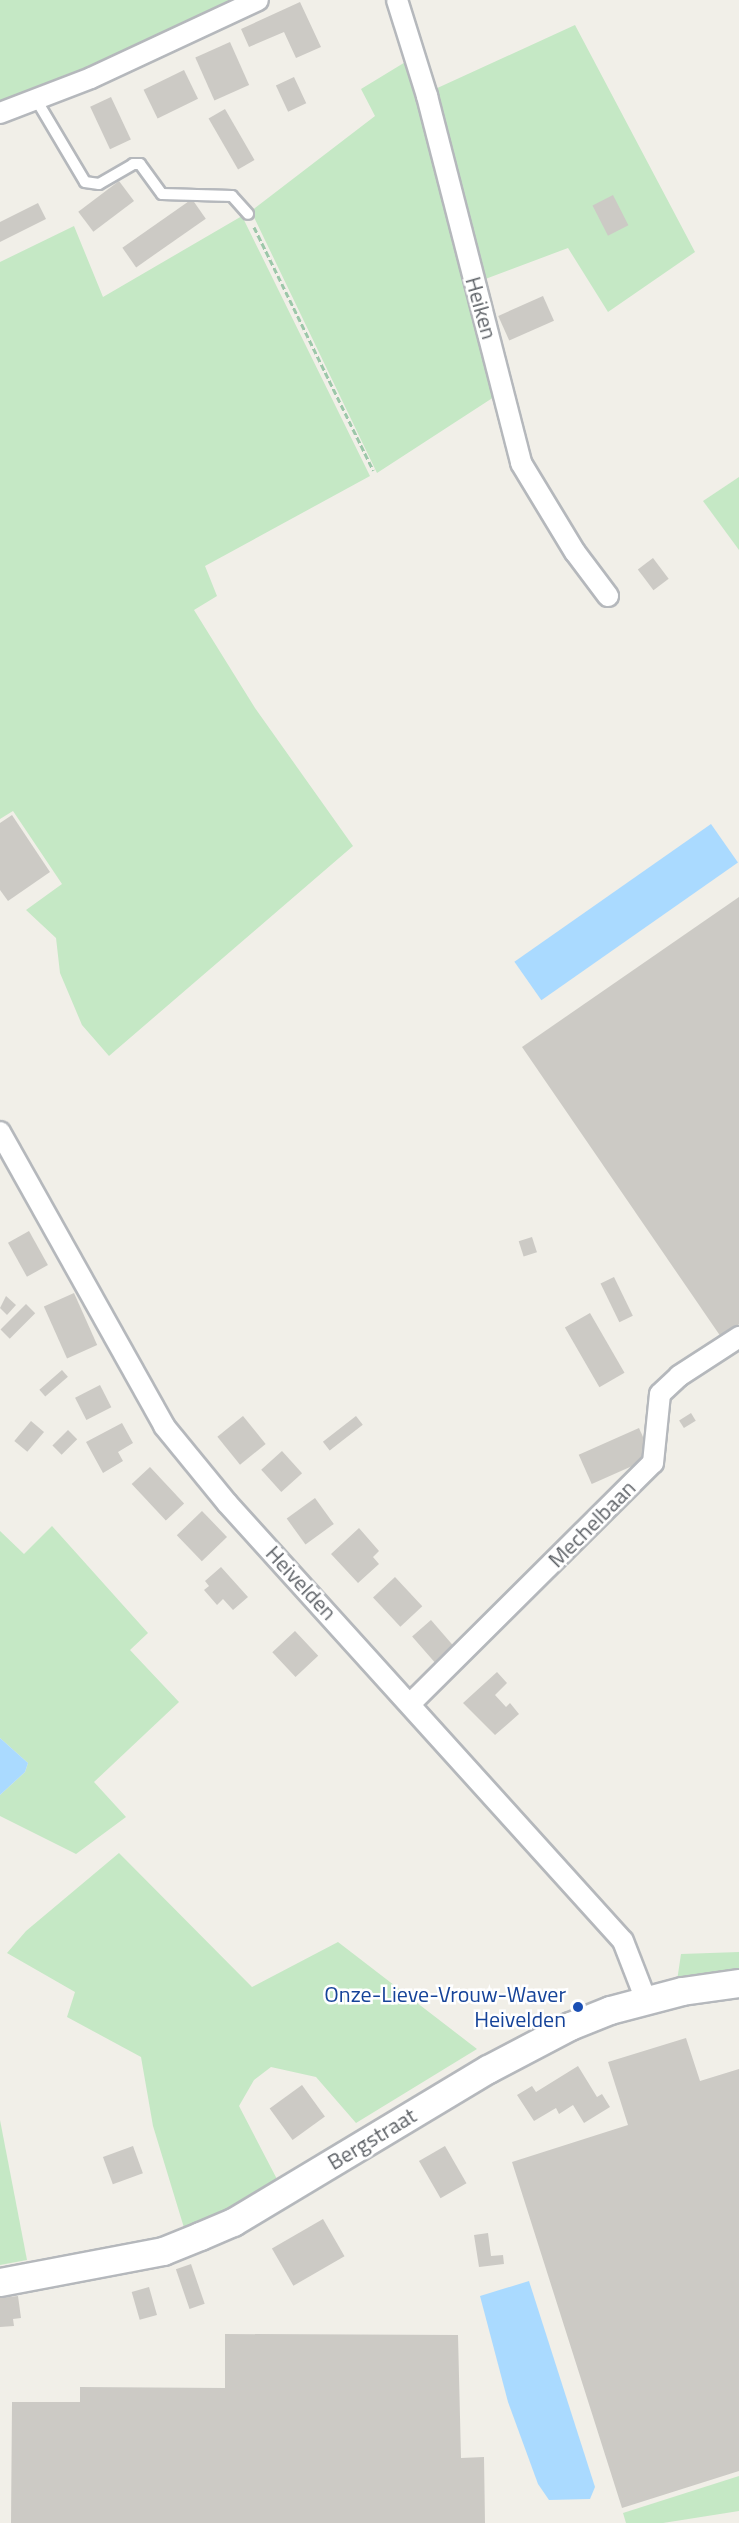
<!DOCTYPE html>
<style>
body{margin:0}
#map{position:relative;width:739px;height:2523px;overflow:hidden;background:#f1efe8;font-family:"Titillium Web",sans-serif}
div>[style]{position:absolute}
.green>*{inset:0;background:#c5e8c5}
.water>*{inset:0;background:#aadaff;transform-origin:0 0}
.building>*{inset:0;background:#cccac5;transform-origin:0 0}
.path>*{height:3px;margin-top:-1.5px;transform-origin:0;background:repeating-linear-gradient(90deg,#9cc7a9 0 6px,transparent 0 9px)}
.roads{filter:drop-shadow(2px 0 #b5b8bc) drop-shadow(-2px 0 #b5b8bc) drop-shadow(0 2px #b5b8bc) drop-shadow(0 -2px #b5b8bc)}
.lane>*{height:10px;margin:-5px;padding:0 5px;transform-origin:5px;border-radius:5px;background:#fff}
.street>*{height:20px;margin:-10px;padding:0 10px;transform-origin:10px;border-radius:10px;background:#fff}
.secondary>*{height:27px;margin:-13.5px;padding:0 13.5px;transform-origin:13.5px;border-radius:13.5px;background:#fff}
.dots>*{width:16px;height:16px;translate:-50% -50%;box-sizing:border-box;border:3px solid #fff;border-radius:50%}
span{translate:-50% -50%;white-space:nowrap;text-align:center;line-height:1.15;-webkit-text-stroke:5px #fff;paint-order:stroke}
.street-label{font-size:22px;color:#5f6368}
.transit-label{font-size:22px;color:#164399}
.right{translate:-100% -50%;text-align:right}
</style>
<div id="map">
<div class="green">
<i style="clip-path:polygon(0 0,244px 0,84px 74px,0 107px)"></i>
<i style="clip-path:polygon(575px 25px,695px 252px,608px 312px,568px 248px,480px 281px,433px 90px)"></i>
<i style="clip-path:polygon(407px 61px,494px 397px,377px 473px,251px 211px,375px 116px,361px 89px)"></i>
<i style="clip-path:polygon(242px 216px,370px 476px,205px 566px,217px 596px,194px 610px,255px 708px,353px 846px,109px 1056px,82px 1025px,60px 973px,56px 938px,26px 910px,62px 884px,13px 811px,0 819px,0 262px,74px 226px,103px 297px)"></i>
<i style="clip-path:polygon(739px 477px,739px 550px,703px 501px)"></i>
<i style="clip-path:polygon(52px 1526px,148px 1633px,130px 1650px,179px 1702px,94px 1782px,126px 1817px,76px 1854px,0 1816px,0 1795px,25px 1772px,28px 1763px,0 1738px,0 1531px,24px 1554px)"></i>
<i style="clip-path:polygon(119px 1853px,252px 1987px,338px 1942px,477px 2049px,356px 2123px,316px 2077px,271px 2067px,254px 2080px,239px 2106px,279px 2183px,226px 2215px,185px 2231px,153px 2126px,141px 2057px,67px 2017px,75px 1992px,7px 1953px,26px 1931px)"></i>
<i style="clip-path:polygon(739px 1952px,739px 1977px,677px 1981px,681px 1954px)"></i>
<i style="clip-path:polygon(0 2120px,27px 2260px,0 2265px)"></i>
<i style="clip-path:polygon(739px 2476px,739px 2511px,663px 2523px,626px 2523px,623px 2513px)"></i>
</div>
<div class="water">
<i style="left:711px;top:824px;width:47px;height:240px;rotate:55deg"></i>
<i style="clip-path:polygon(0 1738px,28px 1763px,25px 1772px,0 1795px)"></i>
<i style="clip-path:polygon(529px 2281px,595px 2487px,590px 2499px,549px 2500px,538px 2484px,508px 2402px,480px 2296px)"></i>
</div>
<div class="building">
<i style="clip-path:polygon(300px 2px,321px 47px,296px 58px,284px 32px,249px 47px,241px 29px)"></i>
<i style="left:230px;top:42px;width:47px;height:38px;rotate:66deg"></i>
<i style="left:184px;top:70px;width:32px;height:45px;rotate:64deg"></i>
<i style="left:294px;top:77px;width:29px;height:20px;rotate:65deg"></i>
<i style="left:111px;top:97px;width:47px;height:23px;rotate:65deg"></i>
<i style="left:225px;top:109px;width:59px;height:19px;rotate:60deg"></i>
<i style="left:119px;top:181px;width:25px;height:51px;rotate:53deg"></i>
<i style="left:613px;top:195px;width:34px;height:23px;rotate:63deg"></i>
<i style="left:192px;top:199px;width:24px;height:85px;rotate:55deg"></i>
<i style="clip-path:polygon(38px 203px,46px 219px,0 242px,0 222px)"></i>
<i style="left:543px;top:296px;width:27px;height:49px;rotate:66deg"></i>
<i style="left:653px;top:558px;width:26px;height:19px;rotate:53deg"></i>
<i style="clip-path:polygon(12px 815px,50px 872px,8px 901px,0 890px,0 823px)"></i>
<i style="clip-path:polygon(739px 897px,739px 1324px,721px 1337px,522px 1047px)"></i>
<i style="left:29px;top:1231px;width:39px;height:24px;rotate:61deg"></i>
<i style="left:532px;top:1237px;width:16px;height:14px;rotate:72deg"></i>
<i style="left:614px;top:1277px;width:43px;height:15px;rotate:64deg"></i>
<i style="left:74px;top:1293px;width:57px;height:33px;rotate:66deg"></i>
<i style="clip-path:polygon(6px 1296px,16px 1305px,7px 1315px,0 1308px)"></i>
<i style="left:26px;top:1304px;width:13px;height:36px;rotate:45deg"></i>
<i style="left:590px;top:1313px;width:69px;height:29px;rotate:60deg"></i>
<i style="left:62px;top:1370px;width:9px;height:30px;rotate:49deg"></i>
<i style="left:100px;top:1385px;width:25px;height:28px;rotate:63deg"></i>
<i style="left:691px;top:1413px;width:9px;height:14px;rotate:58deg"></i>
<i style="left:243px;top:1416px;width:36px;height:33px;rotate:51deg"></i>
<i style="left:356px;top:1416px;width:11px;height:42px;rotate:52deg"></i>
<i style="left:31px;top:1421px;width:17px;height:26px;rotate:40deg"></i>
<i style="clip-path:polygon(122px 1423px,133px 1443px,118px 1452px,123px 1461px,103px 1473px,86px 1442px)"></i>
<i style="left:639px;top:1428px;width:32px;height:66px;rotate:66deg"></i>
<i style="left:68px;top:1430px;width:13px;height:22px;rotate:45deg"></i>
<i style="left:282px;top:1451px;width:30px;height:28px;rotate:48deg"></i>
<i style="left:150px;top:1467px;width:50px;height:25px;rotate:47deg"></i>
<i style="left:315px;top:1498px;width:32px;height:35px;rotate:54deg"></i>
<i style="left:202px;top:1511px;width:36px;height:35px;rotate:46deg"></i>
<i style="clip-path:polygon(359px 1528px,379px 1551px,373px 1557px,379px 1564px,358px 1583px,331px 1554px)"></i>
<i style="clip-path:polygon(221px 1567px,248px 1597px,233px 1610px,223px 1599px,217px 1605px,204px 1590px,209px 1586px,205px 1581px)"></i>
<i style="left:395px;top:1577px;width:40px;height:30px;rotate:47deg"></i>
<i style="left:431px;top:1620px;width:35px;height:25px;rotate:49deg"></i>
<i style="left:295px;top:1631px;width:34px;height:31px;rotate:47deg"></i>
<i style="clip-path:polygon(497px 1672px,507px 1683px,495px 1695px,506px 1707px,510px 1703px,519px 1714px,495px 1735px,463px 1703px)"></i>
<i style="clip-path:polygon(686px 2038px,700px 2081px,739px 2069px,739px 2471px,622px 2508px,512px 2162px,628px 2125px,608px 2062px)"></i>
<i style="clip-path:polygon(578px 2066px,597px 2097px,602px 2094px,610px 2107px,584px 2123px,573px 2105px,559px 2114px,556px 2108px,534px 2121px,517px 2095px,532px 2086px,536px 2092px)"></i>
<i style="left:302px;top:2085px;width:39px;height:40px;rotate:54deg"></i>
<i style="left:133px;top:2146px;width:29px;height:32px;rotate:70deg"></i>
<i style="left:445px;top:2146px;width:43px;height:30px;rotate:60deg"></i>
<i style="left:323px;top:2219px;width:43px;height:59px;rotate:60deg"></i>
<i style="clip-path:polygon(488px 2233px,491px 2256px,503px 2255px,504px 2264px,479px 2267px,474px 2235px)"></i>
<i style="left:191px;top:2264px;width:42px;height:16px;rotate:71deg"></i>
<i style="left:149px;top:2287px;width:29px;height:18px;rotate:74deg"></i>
<i style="clip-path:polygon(18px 2296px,21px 2318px,13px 2319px,14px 2326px,0 2327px,0 2298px)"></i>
<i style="clip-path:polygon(225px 2334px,458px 2335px,461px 2458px,484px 2457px,485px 2523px,11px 2523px,12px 2402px,80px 2402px,80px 2387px,225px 2388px)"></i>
</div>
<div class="path">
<i style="left:254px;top:227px;width:271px;rotate:63.9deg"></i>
</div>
<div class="roads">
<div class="lane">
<i style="left:37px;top:101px;width:94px;rotate:59.3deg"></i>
<i style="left:85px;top:182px;width:14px;rotate:8deg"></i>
<i style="left:99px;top:184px;width:39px;rotate:-30deg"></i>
<i style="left:133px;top:164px;width:7px"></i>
<i style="left:140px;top:164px;width:37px;rotate:54deg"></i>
<i style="left:162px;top:194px;width:70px;rotate:1.6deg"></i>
<i style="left:232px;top:196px;width:24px;rotate:48deg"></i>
</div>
<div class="street">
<i style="left:397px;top:0;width:101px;rotate:72.6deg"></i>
<i style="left:427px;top:96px;width:379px;rotate:75.6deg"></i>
<i style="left:521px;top:463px;width:104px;rotate:58.8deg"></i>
<i style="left:575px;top:552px;width:55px;rotate:53.1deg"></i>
<i style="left:0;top:113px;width:97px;rotate:-21deg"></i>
<i style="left:91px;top:78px;width:184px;rotate:-25deg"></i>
<i style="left:0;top:1132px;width:337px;rotate:60.8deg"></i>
<i style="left:164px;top:1426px;width:99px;rotate:50.7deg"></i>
<i style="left:227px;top:1503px;width:590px;rotate:47.88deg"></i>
<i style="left:623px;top:1941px;width:63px;rotate:68.7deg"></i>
<i style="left:411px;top:1703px;width:341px;rotate:-44.8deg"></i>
<i style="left:653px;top:1463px;width:69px;rotate:-84.2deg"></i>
<i style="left:660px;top:1394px;width:26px;rotate:-43deg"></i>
<i style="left:679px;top:1376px;width:72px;rotate:-33deg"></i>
</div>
<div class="secondary">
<i style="left:0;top:2282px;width:166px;rotate:-10.8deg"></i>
<i style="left:163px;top:2251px;width:40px;rotate:-22deg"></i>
<i style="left:200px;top:2236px;width:36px;rotate:-23deg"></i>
<i style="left:233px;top:2222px;width:297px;rotate:-31deg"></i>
<i style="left:488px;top:2069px;width:93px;rotate:-27.7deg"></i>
<i style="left:570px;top:2026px;width:43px;rotate:-21.8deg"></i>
<i style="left:610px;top:2010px;width:74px;rotate:-14.8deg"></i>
<i style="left:682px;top:1991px;width:58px;rotate:-8deg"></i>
</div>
</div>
<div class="dots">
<i style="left:578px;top:2007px;background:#1a4fb4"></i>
</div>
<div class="street-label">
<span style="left:481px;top:308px;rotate:74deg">Heiken</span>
<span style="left:592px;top:1524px;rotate:-45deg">Mechelbaan</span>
<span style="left:301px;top:1583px;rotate:47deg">Heivelden</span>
<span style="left:372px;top:2139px;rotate:-31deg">Bergstraat</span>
</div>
<div class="transit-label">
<span class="right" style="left:566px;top:2007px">Onze-Lieve-Vrouw-Waver<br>Heivelden</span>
</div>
</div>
